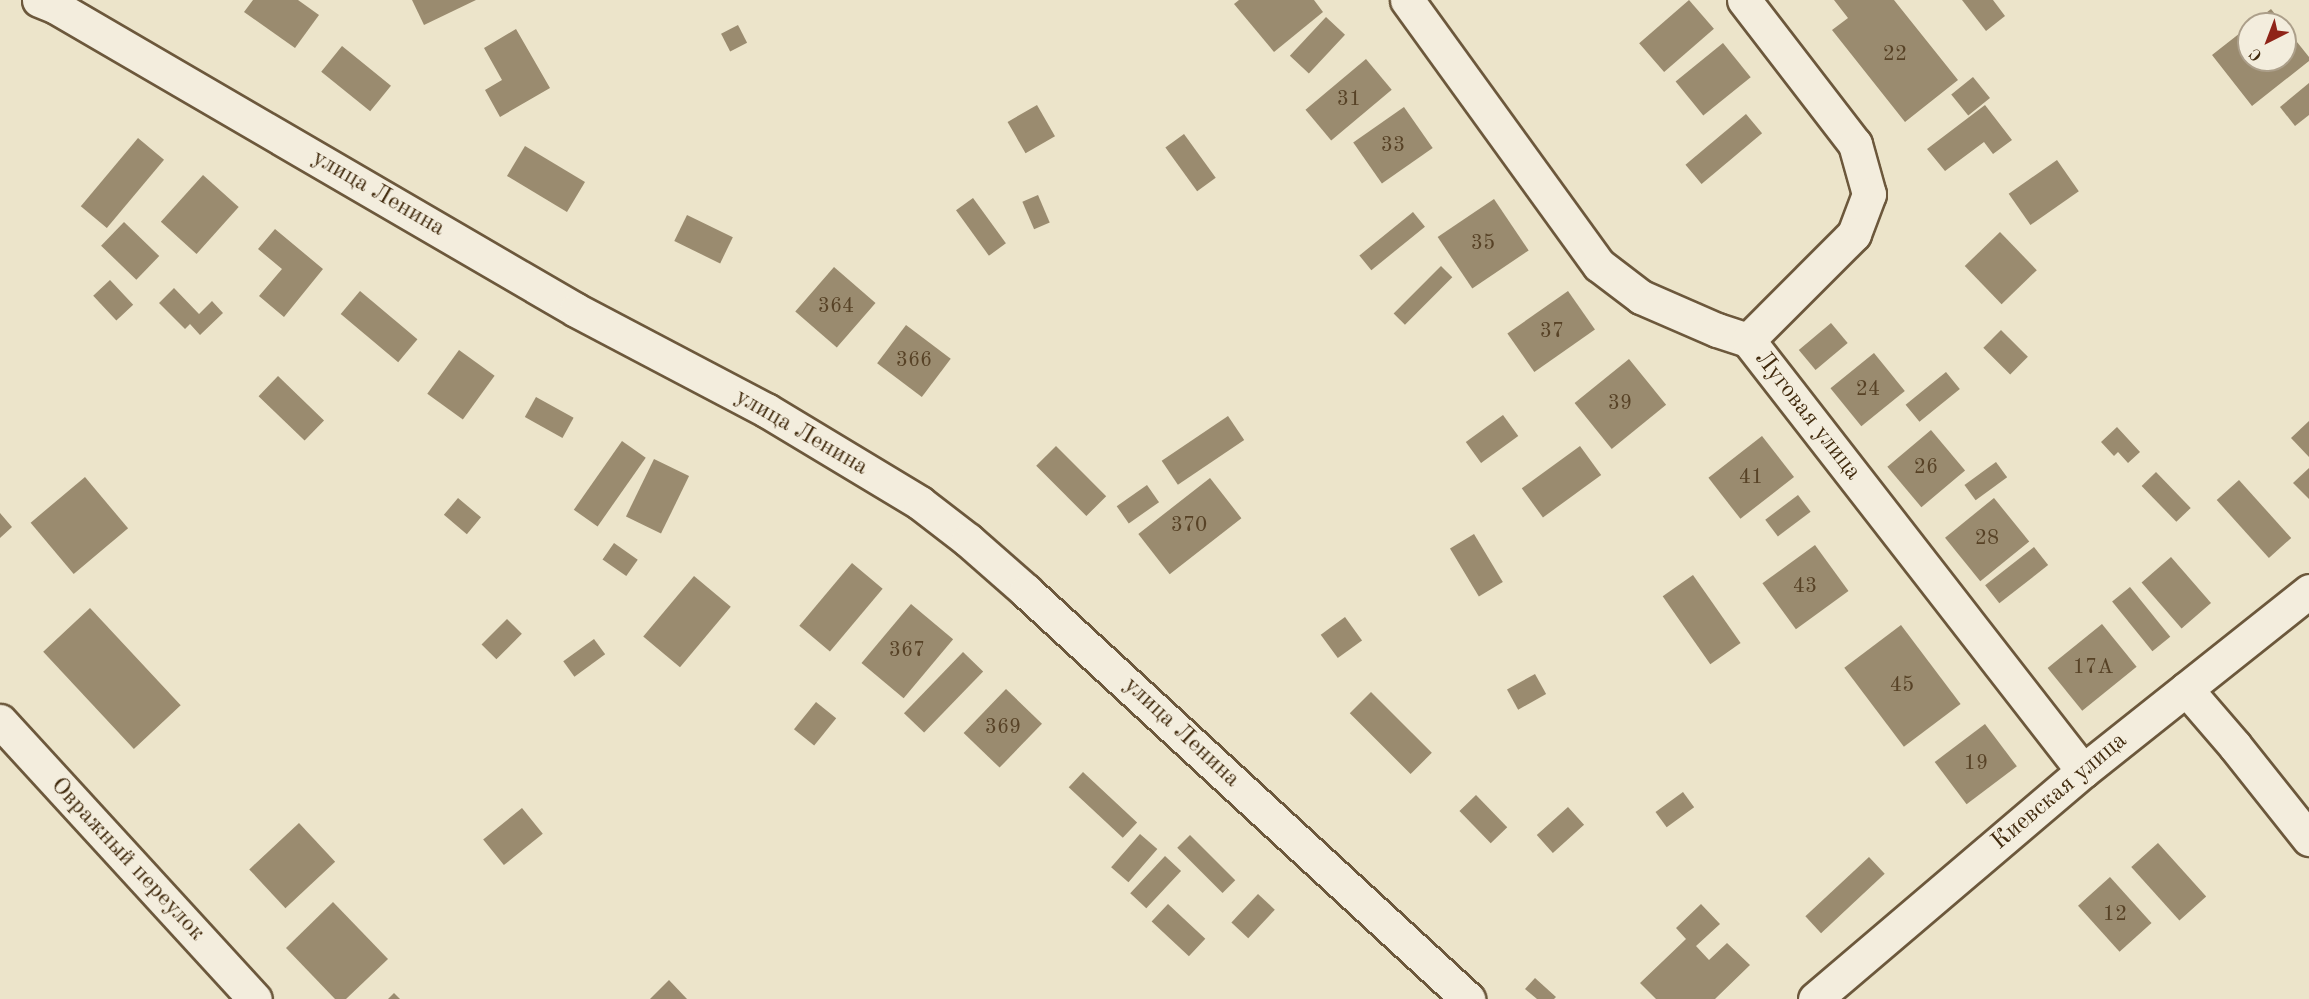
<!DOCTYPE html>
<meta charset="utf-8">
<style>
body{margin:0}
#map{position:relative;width:2309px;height:999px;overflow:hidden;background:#ece4ca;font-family:"Old Standard TT",serif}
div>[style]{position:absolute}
.building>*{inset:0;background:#9a8b6f;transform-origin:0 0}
.roads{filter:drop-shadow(2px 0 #6c583c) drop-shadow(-2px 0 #6c583c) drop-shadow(0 2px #6c583c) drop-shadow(0 -2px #6c583c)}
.minor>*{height:33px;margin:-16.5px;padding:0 16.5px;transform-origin:16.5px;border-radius:16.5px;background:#f3eddd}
span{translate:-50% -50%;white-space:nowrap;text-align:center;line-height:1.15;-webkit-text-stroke:6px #f3eddd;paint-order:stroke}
.number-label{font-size:21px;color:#574226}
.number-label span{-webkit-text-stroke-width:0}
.street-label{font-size:24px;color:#412a0d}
.north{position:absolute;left:2237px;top:12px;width:60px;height:60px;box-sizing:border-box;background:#f3eddd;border:2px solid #ac9f8a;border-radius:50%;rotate:222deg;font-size:16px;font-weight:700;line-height:24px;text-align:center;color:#412a0d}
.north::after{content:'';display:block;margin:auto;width:21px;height:27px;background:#8f2418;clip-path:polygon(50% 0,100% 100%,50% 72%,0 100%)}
</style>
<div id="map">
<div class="building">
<i style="clip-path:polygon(253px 0,298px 0,319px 15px,295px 48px,244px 12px)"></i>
<i style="clip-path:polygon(412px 0,476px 0,424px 25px)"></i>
<i style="clip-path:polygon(1239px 0,1314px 0,1323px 12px,1274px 52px,1234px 4px)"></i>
<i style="left:1689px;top:0;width:38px;height:66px;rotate:49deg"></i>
<i style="clip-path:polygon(1834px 0,1894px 0,1958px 80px,1905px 122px,1832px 30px,1848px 18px)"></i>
<i style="clip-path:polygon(1962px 0,1993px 0,2005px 16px,1986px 31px)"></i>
<i style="clip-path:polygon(2271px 9px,2283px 24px,2252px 24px)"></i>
<i style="left:1326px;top:17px;width:26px;height:53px;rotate:43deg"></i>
<i style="left:738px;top:25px;width:20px;height:19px;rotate:63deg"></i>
<i style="clip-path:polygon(2249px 26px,2249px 60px,2285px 60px,2285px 27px,2309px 57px,2309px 61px,2252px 106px,2212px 55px)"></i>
<i style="clip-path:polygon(516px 29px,550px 88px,500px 117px,485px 90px,502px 80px,484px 48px)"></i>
<i style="left:1723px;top:43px;width:44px;height:61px;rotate:51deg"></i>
<i style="left:342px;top:46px;width:63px;height:33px;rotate:39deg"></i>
<i style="left:1366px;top:59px;width:40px;height:79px;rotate:50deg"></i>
<i style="left:1973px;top:77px;width:27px;height:28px;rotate:51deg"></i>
<i style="clip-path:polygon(2309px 83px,2309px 115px,2295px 126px,2280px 107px)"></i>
<i style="left:1037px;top:105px;width:36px;height:34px;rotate:60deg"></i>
<i style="clip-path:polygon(1985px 105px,2012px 140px,1993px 154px,1984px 142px,1945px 171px,1927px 149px)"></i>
<i style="left:1404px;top:107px;width:50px;height:62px;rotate:55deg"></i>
<i style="left:1746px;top:114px;width:25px;height:79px;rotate:50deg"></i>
<i style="left:1184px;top:134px;width:54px;height:23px;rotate:54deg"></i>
<i style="left:138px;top:138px;width:34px;height:89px;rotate:40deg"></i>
<i style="left:525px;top:146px;width:70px;height:35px;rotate:31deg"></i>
<i style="left:2057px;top:160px;width:38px;height:59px;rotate:55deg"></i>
<i style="left:203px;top:175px;width:48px;height:63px;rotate:42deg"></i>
<i style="left:1038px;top:195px;width:30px;height:17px;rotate:67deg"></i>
<i style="left:973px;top:198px;width:56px;height:21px;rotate:54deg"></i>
<i style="left:1494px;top:199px;width:62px;height:68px;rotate:56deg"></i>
<i style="left:1413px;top:212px;width:19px;height:69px;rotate:51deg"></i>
<i style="left:687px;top:215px;width:51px;height:29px;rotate:26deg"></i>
<i style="left:124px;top:222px;width:49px;height:33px;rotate:44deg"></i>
<i style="clip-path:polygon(275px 229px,323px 269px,284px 317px,259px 296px,282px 269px,258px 249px)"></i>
<i style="left:2000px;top:232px;width:53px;height:49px;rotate:46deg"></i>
<i style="left:1441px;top:266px;width:16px;height:67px;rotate:45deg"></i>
<i style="left:834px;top:267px;width:55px;height:59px;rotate:41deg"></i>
<i style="left:110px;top:280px;width:34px;height:23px;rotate:47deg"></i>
<i style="clip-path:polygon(174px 288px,199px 314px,212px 301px,223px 313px,200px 335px,190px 324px,185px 329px,159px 303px)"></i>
<i style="left:360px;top:291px;width:75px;height:30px;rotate:40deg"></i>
<i style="left:1568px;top:291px;width:47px;height:74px;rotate:55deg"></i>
<i style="left:1831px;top:323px;width:26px;height:42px;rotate:50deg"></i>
<i style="left:906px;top:325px;width:56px;height:48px;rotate:37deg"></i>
<i style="left:2001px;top:330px;width:38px;height:25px;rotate:45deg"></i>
<i style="left:459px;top:350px;width:44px;height:54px;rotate:36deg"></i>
<i style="left:1874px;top:353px;width:49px;height:56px;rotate:51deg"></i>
<i style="left:1629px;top:359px;width:59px;height:70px;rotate:51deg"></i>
<i style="left:1946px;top:372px;width:22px;height:52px;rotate:51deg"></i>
<i style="left:278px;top:376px;width:64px;height:28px;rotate:44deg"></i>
<i style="left:536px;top:397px;width:43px;height:23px;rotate:29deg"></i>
<i style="left:1503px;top:415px;width:26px;height:46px;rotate:54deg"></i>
<i style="left:1228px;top:416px;width:29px;height:80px;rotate:56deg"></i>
<i style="clip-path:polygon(2309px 421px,2309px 457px,2291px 438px)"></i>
<i style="clip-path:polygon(2117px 427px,2140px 452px,2128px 463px,2118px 452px,2114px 456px,2101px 442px)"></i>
<i style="left:1931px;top:430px;width:53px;height:57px;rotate:50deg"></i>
<i style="left:1762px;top:436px;width:52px;height:68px;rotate:52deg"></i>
<i style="left:622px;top:441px;width:29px;height:84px;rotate:35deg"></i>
<i style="left:1056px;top:446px;width:71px;height:28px;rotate:45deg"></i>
<i style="left:1580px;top:446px;width:36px;height:72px;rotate:54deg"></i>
<i style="left:654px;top:459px;width:39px;height:64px;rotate:26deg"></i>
<i style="left:1996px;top:462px;width:19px;height:39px;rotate:54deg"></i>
<i style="clip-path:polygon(2309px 468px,2309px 499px,2293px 483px)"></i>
<i style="left:2156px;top:472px;width:50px;height:20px;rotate:46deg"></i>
<i style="left:85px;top:477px;width:67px;height:71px;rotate:50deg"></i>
<i style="left:1210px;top:478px;width:51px;height:91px;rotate:52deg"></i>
<i style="left:2239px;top:480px;width:78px;height:30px;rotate:48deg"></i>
<i style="left:1147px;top:485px;width:21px;height:37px;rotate:55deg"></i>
<i style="left:1798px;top:495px;width:21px;height:41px;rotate:53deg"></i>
<i style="left:458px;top:498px;width:30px;height:22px;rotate:40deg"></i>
<i style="left:1994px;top:498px;width:56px;height:63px;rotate:51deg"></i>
<i style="clip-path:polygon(0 513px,12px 527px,0 538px)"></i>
<i style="left:1474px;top:534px;width:56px;height:28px;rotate:59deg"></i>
<i style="left:614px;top:543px;width:29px;height:20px;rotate:35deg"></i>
<i style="left:1815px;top:545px;width:57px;height:65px;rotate:54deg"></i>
<i style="left:2034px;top:547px;width:23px;height:62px;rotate:52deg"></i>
<i style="left:2171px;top:557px;width:61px;height:39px;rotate:49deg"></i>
<i style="left:852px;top:563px;width:40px;height:82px;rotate:40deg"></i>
<i style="left:1693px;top:575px;width:83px;height:37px;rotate:55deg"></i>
<i style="left:694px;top:576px;width:48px;height:79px;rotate:40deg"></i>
<i style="left:2130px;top:587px;width:64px;height:23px;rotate:51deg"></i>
<i style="left:911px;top:604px;width:55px;height:77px;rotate:40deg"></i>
<i style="left:90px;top:608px;width:133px;height:64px;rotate:47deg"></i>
<i style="left:1345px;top:617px;width:29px;height:30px;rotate:54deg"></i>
<i style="left:507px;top:619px;width:21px;height:36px;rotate:45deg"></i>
<i style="left:2102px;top:624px;width:55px;height:70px;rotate:51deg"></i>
<i style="left:1901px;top:625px;width:99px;height:71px;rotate:53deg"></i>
<i style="left:594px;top:639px;width:19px;height:38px;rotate:54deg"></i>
<i style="left:963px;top:652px;width:28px;height:85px;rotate:44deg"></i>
<i style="left:1535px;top:674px;width:23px;height:32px;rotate:61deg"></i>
<i style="left:1006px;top:689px;width:50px;height:61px;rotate:44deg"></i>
<i style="left:1371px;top:692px;width:86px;height:30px;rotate:45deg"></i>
<i style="left:816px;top:702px;width:26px;height:35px;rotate:39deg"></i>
<i style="left:1985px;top:724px;width:53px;height:63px;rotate:53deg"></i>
<i style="left:1083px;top:772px;width:74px;height:21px;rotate:43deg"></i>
<i style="left:1683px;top:792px;width:19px;height:34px;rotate:54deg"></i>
<i style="left:1476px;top:795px;width:45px;height:23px;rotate:46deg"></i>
<i style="left:1568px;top:807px;width:24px;height:42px;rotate:48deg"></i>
<i style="left:522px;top:808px;width:33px;height:50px;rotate:51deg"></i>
<i style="left:299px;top:823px;width:53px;height:68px;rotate:47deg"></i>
<i style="left:1140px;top:834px;width:23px;height:44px;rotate:41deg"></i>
<i style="left:1190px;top:835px;width:64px;height:18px;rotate:45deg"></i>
<i style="left:2158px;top:843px;width:72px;height:36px;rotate:48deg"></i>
<i style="left:1165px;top:856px;width:22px;height:51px;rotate:43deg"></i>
<i style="left:1869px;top:857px;width:23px;height:87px;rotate:47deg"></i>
<i style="left:2110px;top:877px;width:62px;height:43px;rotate:48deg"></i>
<i style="left:1258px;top:894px;width:23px;height:39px;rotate:43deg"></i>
<i style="clip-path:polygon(333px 902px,388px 959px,346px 999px,335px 999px,286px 948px)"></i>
<i style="left:1168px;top:904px;width:51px;height:24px;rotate:43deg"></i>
<i style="clip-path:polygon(1701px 904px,1720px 924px,1696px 946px,1709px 960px,1727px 943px,1750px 965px,1715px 999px,1656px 999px,1640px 983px,1686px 939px,1676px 928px)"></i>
<i style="clip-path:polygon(1535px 978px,1556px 997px,1554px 999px,1537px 999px,1525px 989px)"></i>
<i style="clip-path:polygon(669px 980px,687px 999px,650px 999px)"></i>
<i style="clip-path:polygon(394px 993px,400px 999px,388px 999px)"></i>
</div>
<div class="roads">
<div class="minor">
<i style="left:39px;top:0;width:18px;rotate:22deg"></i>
<i style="left:56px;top:7px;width:602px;rotate:30.23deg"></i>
<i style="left:576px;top:310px;width:215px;rotate:27.8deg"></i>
<i style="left:766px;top:410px;width:180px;rotate:31.1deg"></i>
<i style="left:920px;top:503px;width:61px;rotate:37.6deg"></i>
<i style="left:968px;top:540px;width:77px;rotate:41.3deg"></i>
<i style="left:1026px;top:591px;width:602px;rotate:42.71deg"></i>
<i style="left:1407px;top:0;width:327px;rotate:54.1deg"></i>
<i style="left:1599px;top:265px;width:53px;rotate:37.3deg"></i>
<i style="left:1641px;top:297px;width:83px;rotate:23.5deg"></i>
<i style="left:1717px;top:330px;width:33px;rotate:18deg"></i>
<i style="left:1744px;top:0;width:182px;rotate:52.4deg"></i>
<i style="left:1855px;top:144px;width:52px;rotate:74.4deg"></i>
<i style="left:1869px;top:194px;width:43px;rotate:110.6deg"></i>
<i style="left:1854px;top:234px;width:150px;rotate:135deg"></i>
<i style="left:1748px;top:340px;width:546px;rotate:52.14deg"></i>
<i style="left:2186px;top:689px;width:75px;rotate:49.3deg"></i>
<i style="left:2235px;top:746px;width:119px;rotate:51.5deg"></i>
<i style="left:0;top:721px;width:377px;rotate:47.5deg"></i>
<i style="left:1815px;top:999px;width:352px;rotate:-40.4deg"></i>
<i style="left:2083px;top:771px;width:289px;rotate:-38.5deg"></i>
</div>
</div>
<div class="number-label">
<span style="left:1895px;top:55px">22</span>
<span style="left:1349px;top:100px">31</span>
<span style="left:1393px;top:146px">33</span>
<span style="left:1483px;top:244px">35</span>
<span style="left:836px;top:307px">364</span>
<span style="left:1552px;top:332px">37</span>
<span style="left:914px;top:361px">366</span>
<span style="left:1868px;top:390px">24</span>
<span style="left:1620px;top:404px">39</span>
<span style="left:1926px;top:468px">26</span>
<span style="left:1751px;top:478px">41</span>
<span style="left:1189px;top:526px">370</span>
<span style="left:1987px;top:539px">28</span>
<span style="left:1805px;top:587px">43</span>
<span style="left:907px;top:651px">367</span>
<span style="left:2093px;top:668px">17А</span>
<span style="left:1902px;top:686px">45</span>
<span style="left:1003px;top:728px">369</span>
<span style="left:1976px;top:764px">19</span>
<span style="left:2115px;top:915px">12</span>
</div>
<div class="street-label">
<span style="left:378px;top:194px;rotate:30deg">улица Ленина</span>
<span style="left:1807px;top:416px;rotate:52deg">Луговая улица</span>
<span style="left:801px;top:433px;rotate:30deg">улица Ленина</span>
<span style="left:1181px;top:733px;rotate:43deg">улица Ленина</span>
<span style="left:2060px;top:792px;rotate:-40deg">Киевская улица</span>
<span style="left:127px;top:860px;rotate:47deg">Овражный переулок</span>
</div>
<div class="north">С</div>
</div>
